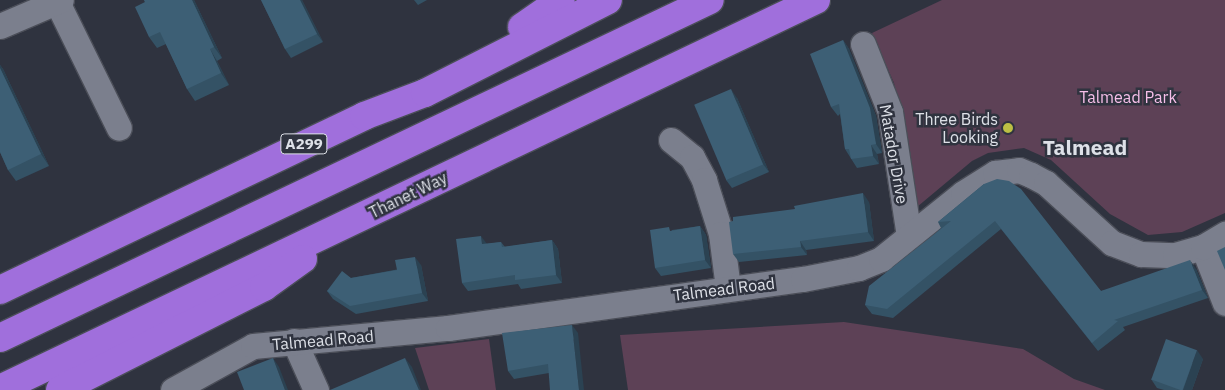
<!DOCTYPE html>
<style>
body{margin:0}
#map{position:relative;width:1225px;height:390px;overflow:hidden;background:#2f333f;font-family:"IBM Plex Sans",sans-serif}
div>[style]{position:absolute}
.green>*{inset:0;background:#5d4156}
.roads{filter:drop-shadow(1px 0 #4b4e58) drop-shadow(-1px 0 #4b4e58) drop-shadow(0 1px #4b4e58) drop-shadow(0 -1px #4b4e58)}
.minor>*{height:25px;margin:-12.5px;padding:0 12.5px;transform-origin:12.5px;border-radius:12.5px;background:#7b7f8d}
.highway>*{height:28px;margin:-14px;padding:0 14px;transform-origin:14px;border-radius:14px;background:#a06fdc}
.wall>*{inset:0;background:#345265}
.shaded-wall>*{inset:0;background:#2b4252}
.building>*{inset:0;background:#3d5f75;transform-origin:0 0}
.dots>*{width:14px;height:14px;translate:-50% -50%;box-sizing:border-box;border:2px solid #2f333f;border-radius:50%}
span{translate:-50% -50%;white-space:nowrap;text-align:center;line-height:1.15;-webkit-text-stroke:5px #2f333f;paint-order:stroke}
.shield-label span{padding:1px 4px;background:#2f333f;border:1px solid;border-radius:4px;-webkit-text-stroke-width:0}
.shield-label{font-size:15px;color:#dee1e8;font-weight:700}
.park-label{font-size:16px;color:#f6bfe9}
.poi-label{font-size:16px;color:#dee1e8}
.right{translate:-100% -50%;text-align:right}
.street-label{font-size:16px;color:#dee1e8}
.district-label{font-size:21px;color:#dee1e8;font-weight:700}
</style>
<div id="map">
<div class="green">
<i style="clip-path:polygon(942px 0,1225px 0,1225px 213px,1182px 232px,1148px 235px,1110px 214px,1051px 160px,1024px 148px,988px 153px,972px 161px,917px 207px,894px 83px,872px 33px)"></i>
<i style="clip-path:polygon(844px 322px,1023px 349px,1074px 379px,1105px 390px,628px 390px,620px 335px)"></i>
<i style="clip-path:polygon(489px 339px,496px 390px,429px 390px,415px 348px)"></i>
</div>
<div class="roads">
<div class="minor">
<i style="left:57px;top:2px;width:140px;rotate:63.8deg"></i>
<i style="left:0;top:26px;width:66px;rotate:-23.1deg"></i>
<i style="left:863px;top:44px;width:73px;rotate:68.3deg"></i>
<i style="left:890px;top:112px;width:125px;rotate:81.3deg"></i>
<i style="left:671px;top:140px;width:27px;rotate:39deg"></i>
<i style="left:692px;top:157px;width:26px;rotate:62deg"></i>
<i style="left:704px;top:180px;width:57px;rotate:72.5deg"></i>
<i style="left:721px;top:234px;width:54px;rotate:82.6deg"></i>
<i style="left:1203px;top:247px;width:60px;rotate:68.6deg"></i>
<i style="left:294px;top:341px;width:54px;rotate:65.8deg"></i>
<i style="left:173px;top:390px;width:91px;rotate:-28.8deg"></i>
<i style="left:253px;top:346px;width:196px;rotate:-5.3deg"></i>
<i style="left:448px;top:328px;width:358px;rotate:-7.9deg"></i>
<i style="left:803px;top:279px;width:57px;rotate:-11.1deg"></i>
<i style="left:859px;top:268px;width:24px;rotate:-22deg"></i>
<i style="left:881px;top:259px;width:105px;rotate:-38.8deg"></i>
<i style="left:963px;top:193px;width:38px;rotate:-32deg"></i>
<i style="left:995px;top:173px;width:24px;rotate:-7deg"></i>
<i style="left:1019px;top:170px;width:13px;rotate:23deg"></i>
<i style="left:1031px;top:175px;width:17px;rotate:28deg"></i>
<i style="left:1046px;top:183px;width:89px;rotate:42.3deg"></i>
<i style="left:1112px;top:243px;width:31px;rotate:21deg"></i>
<i style="left:1141px;top:254px;width:34px;rotate:2deg"></i>
<i style="left:1175px;top:255px;width:29px;rotate:-16deg"></i>
<i style="left:1203px;top:247px;width:26px;rotate:-31deg"></i>
</div>
<div class="highway">
<i style="left:522px;top:27px;width:47px;rotate:-34.7deg"></i>
<i style="left:0;top:290px;width:403px;rotate:-25.5deg"></i>
<i style="left:364px;top:116px;width:65px;rotate:-20.7deg"></i>
<i style="left:425px;top:93px;width:205px;rotate:-26.9deg"></i>
<i style="left:0;top:338px;width:786px;rotate:-25.46deg"></i>
<i style="left:0;top:389px;width:904px;rotate:-25.49deg"></i>
<i style="left:60px;top:390px;width:229px;rotate:-26.8deg"></i>
<i style="left:264px;top:287px;width:48px;rotate:-35.7deg"></i>
</div>
</div>
<div class="wall">
<i style="clip-path:polygon(144px 0,194px 0,222px 58px,217px 61px,229px 85px,195px 101px,187px 89px,166px 44px,157px 48px,149px 37px,145px 2px)"></i>
<i style="clip-path:polygon(261px 0,302px 0,323px 42px,291px 58px,285px 49px)"></i>
<i style="clip-path:polygon(414px 0,427px 0,418px 5px)"></i>
<i style="clip-path:polygon(843px 40px,849px 49px,876px 116px,882px 153px,877px 154px,879px 164px,857px 168px,845px 149px,840px 114px,838px 116px,831px 107px)"></i>
<i style="clip-path:polygon(0 65px,3px 69px,49px 166px,16px 181px,8px 170px,0 152px)"></i>
<i style="clip-path:polygon(737px 98px,769px 172px,732px 188px,726px 180px)"></i>
<i style="clip-path:polygon(984px 184px,1101px 291px,1196px 269px,1208px 298px,1123px 327px,1125px 330px,1098px 351px,1001px 229px,893px 318px,872px 314px,865px 305px,941px 228px,938px 222px)"></i>
<i style="clip-path:polygon(869px 202px,874px 241px,806px 250px,807px 255px,739px 262px,733px 254px)"></i>
<i style="clip-path:polygon(700px 226px,706px 235px,711px 268px,661px 276px,655px 268px,672px 230px)"></i>
<i style="clip-path:polygon(552px 240px,558px 249px,562px 283px,521px 289px,518px 284px,468px 291px,462px 283px,487px 244px,501px 242px,505px 247px)"></i>
<i style="clip-path:polygon(421px 265px,428px 301px,356px 314px,333px 299px,327px 291px,351px 278px)"></i>
<i style="clip-path:polygon(578px 333px,549px 373px,514px 379px,508px 371px)"></i>
<i style="clip-path:polygon(1203px 359px,1192px 390px,1164px 390px,1157px 388px,1151px 379px)"></i>
</div>
<div class="shaded-wall">
<i style="clip-path:polygon(192px 0,194px 0,222px 58px,214px 47px)"></i>
<i style="clip-path:polygon(300px 0,302px 0,323px 42px,317px 34px)"></i>
<i style="clip-path:polygon(843px 40px,849px 49px,876px 116px,882px 153px,876px 144px)"></i>
<i style="clip-path:polygon(210px 49px,217px 61px,229px 85px,221px 73px)"></i>
<i style="clip-path:polygon(0 65px,3px 69px,49px 166px,41px 154px,0 68px)"></i>
<i style="clip-path:polygon(731px 89px,737px 98px,769px 172px,763px 164px)"></i>
<i style="clip-path:polygon(871px 145px,877px 154px,879px 164px,873px 156px)"></i>
<i style="clip-path:polygon(863px 193px,869px 202px,874px 241px,868px 232px)"></i>
<i style="clip-path:polygon(700px 226px,706px 235px,711px 268px,705px 260px)"></i>
<i style="clip-path:polygon(481px 236px,487px 244px,482px 244px)"></i>
<i style="clip-path:polygon(552px 240px,558px 249px,562px 283px,556px 275px)"></i>
<i style="clip-path:polygon(800px 241px,806px 250px,807px 255px,801px 247px)"></i>
<i style="clip-path:polygon(415px 257px,421px 265px,428px 301px,422px 293px)"></i>
<i style="clip-path:polygon(1190px 260px,1196px 269px,1208px 298px,1202px 290px)"></i>
<i style="clip-path:polygon(572px 325px,578px 333px,584px 390px,579px 390px)"></i>
<i style="clip-path:polygon(1197px 350px,1203px 359px,1192px 390px,1183px 390px)"></i>
<i style="clip-path:polygon(273px 358px,279px 367px,288px 390px,285px 390px)"></i>
<i style="clip-path:polygon(405px 358px,412px 367px,421px 390px,419px 390px)"></i>
</div>
<div class="building">
<i style="clip-path:polygon(144px 0,192px 0,214px 47px,210px 49px,221px 73px,187px 89px,160px 32px,149px 37px,135px 7px,145px 2px)"></i>
<i style="clip-path:polygon(261px 0,300px 0,317px 34px,285px 49px)"></i>
<i style="clip-path:polygon(843px 40px,870px 108px,876px 144px,871px 145px,873px 156px,851px 159px,849px 149px,845px 149px,839px 104px,831px 107px,810px 54px)"></i>
<i style="clip-path:polygon(0 68px,41px 154px,8px 170px,0 152px)"></i>
<i style="left:731px;top:89px;width:82px;height:40px;rotate:67deg"></i>
<i style="clip-path:polygon(997px 179px,1009px 181px,1021px 189px,1101px 291px,1190px 260px,1202px 290px,1114px 320px,1118px 321px,1092px 343px,995px 221px,887px 309px,865px 305px,869px 286px,951px 221px,938px 222px,984px 184px)"></i>
<i style="clip-path:polygon(863px 193px,868px 232px,800px 241px,801px 247px,733px 254px,729px 222px,733px 221px,733px 217px,795px 209px,794px 206px)"></i>
<i style="clip-path:polygon(700px 226px,705px 260px,655px 268px,650px 230px,669px 227px,670px 231px)"></i>
<i style="clip-path:polygon(481px 236px,482px 244px,501px 242px,502px 247px,552px 240px,556px 275px,515px 280px,515px 275px,462px 283px,456px 239px)"></i>
<i style="clip-path:polygon(1225px 247px,1225px 270px,1217px 251px)"></i>
<i style="clip-path:polygon(415px 257px,422px 293px,350px 306px,327px 291px,342px 271px,351px 278px,397px 270px,395px 260px)"></i>
<i style="clip-path:polygon(572px 325px,579px 390px,550px 390px,548px 364px,508px 371px,502px 333px)"></i>
<i style="left:1166px;top:339px;width:33px;height:43px;rotate:20deg"></i>
<i style="clip-path:polygon(273px 358px,285px 390px,244px 390px,237px 372px)"></i>
<i style="clip-path:polygon(405px 358px,419px 390px,330px 390px)"></i>
</div>
<div class="dots">
<i style="left:1008px;top:128px;background:#bcbf44"></i>
</div>
<div class="shield-label">
<span style="left:304px;top:144px">A299</span>
</div>
<div class="park-label">
<span style="left:1128px;top:97px">Talmead Park</span>
</div>
<div class="poi-label">
<span class="right" style="left:998px;top:128px">Three Birds<br>Looking</span>
</div>
<div class="street-label">
<span style="left:894px;top:154px;rotate:80deg">Matador Drive</span>
<span style="left:408px;top:195px;rotate:-26deg">Thanet Way</span>
<span style="left:724px;top:289px;rotate:-7deg">Talmead Road</span>
<span style="left:323px;top:340px;rotate:-5deg">Talmead Road</span>
</div>
<div class="district-label">
<span style="left:1085px;top:147px">Talmead</span>
</div>
</div>
